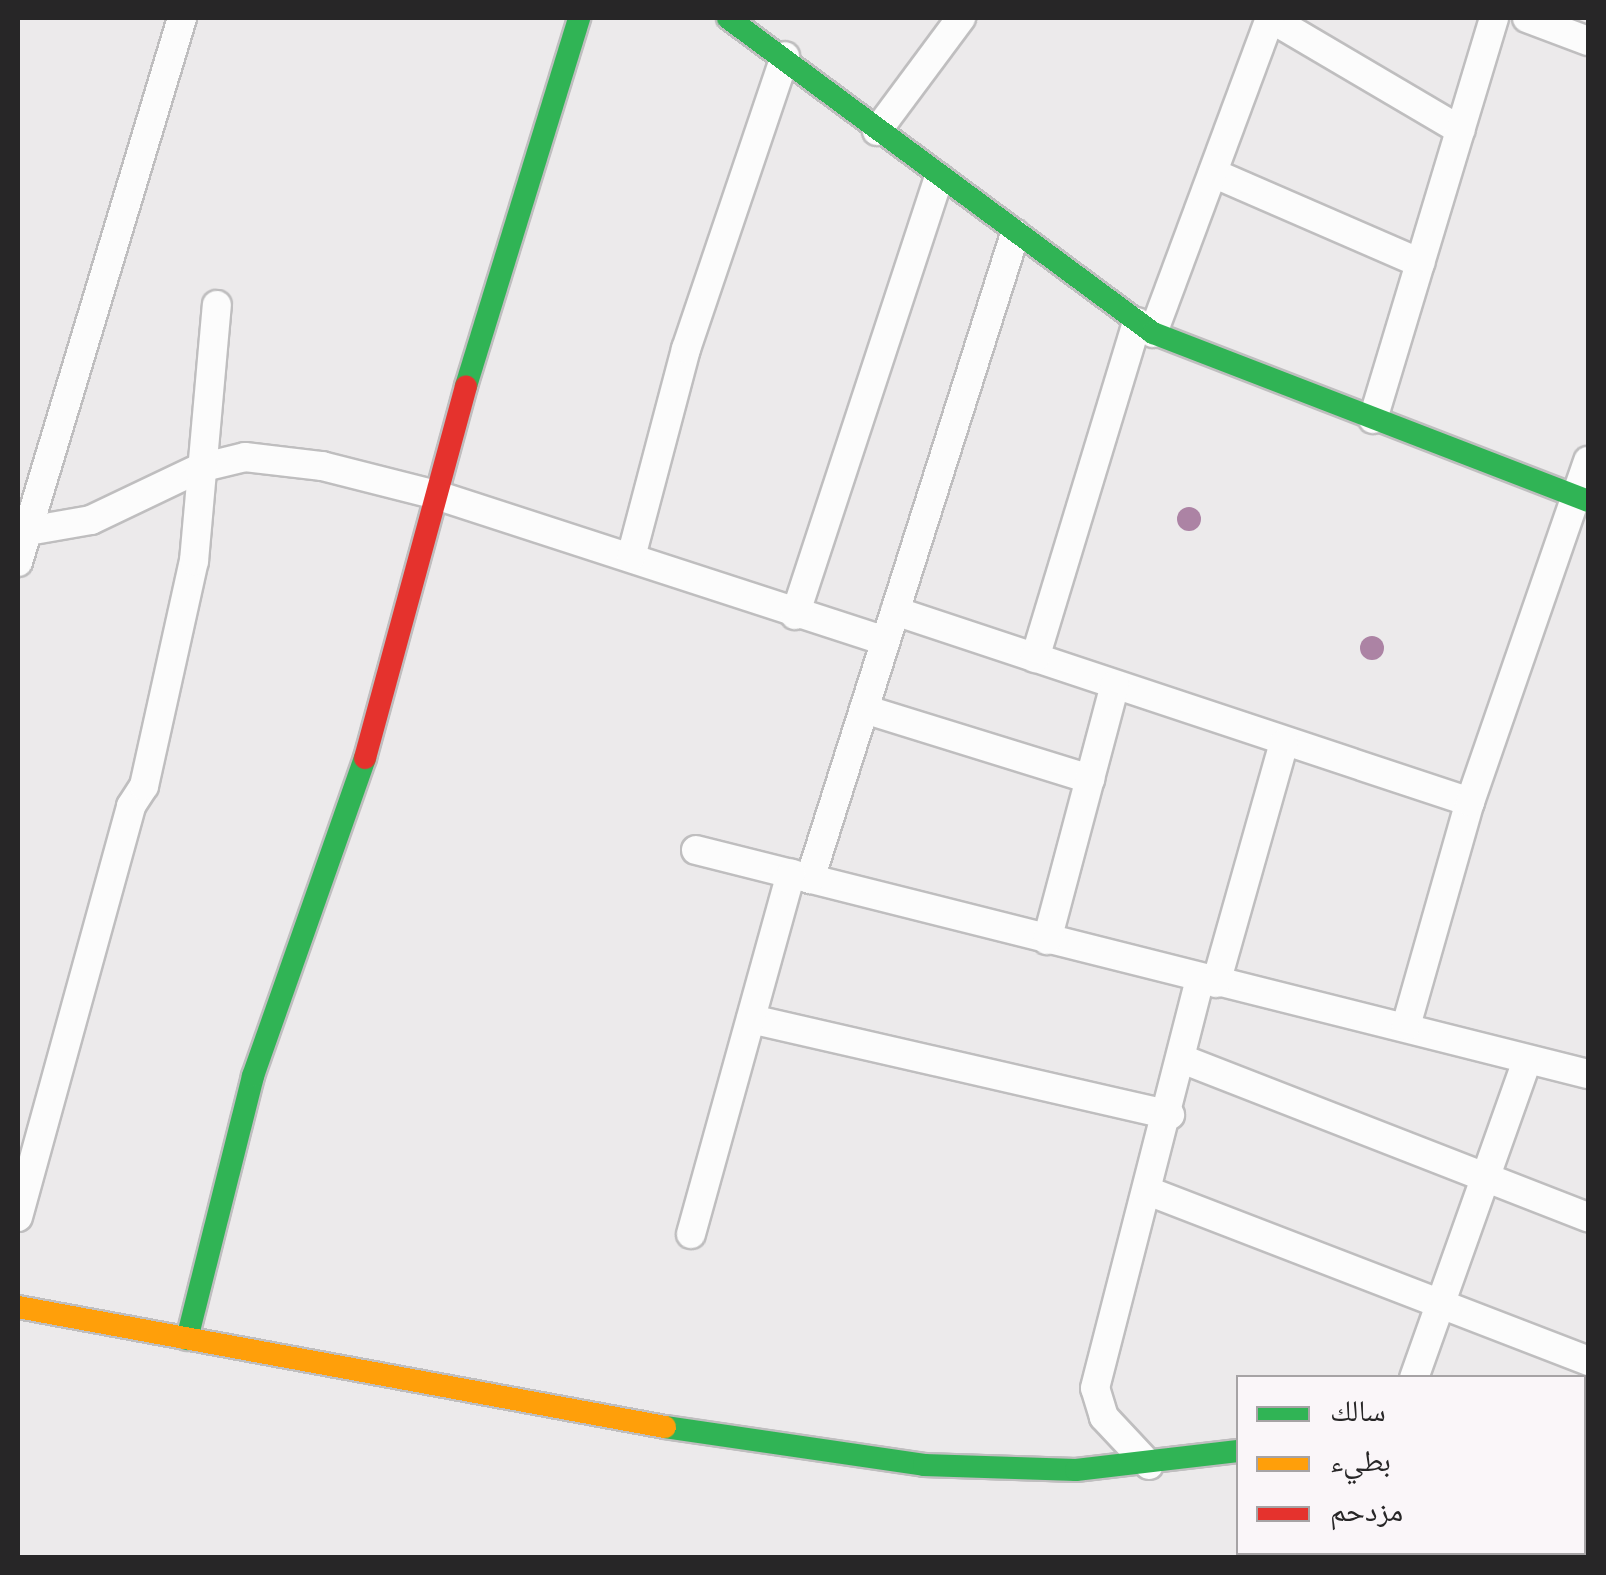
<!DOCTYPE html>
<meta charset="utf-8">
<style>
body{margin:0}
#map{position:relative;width:1606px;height:1575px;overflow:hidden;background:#eceaeb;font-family:Signika,"Noto Naskh Arabic",sans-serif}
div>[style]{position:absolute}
.roads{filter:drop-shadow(2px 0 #bfbebf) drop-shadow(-2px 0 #bfbebf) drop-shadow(0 2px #bfbebf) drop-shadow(0 -2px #bfbebf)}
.street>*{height:28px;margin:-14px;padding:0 14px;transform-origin:14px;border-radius:14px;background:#fcfcfc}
.fast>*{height:22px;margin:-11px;padding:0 11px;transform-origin:11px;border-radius:11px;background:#30b455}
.slow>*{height:22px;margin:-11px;padding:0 11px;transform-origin:11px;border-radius:11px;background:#ff9f0a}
.jam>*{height:22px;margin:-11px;padding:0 11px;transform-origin:11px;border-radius:11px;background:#e5322d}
.trees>*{width:24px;height:24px;margin:-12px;border-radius:50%;background:#ac83a4}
span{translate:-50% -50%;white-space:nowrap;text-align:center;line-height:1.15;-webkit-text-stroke:8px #faf6f9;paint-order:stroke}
.frame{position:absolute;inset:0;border:20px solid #272627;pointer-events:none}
.legend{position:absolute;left:1236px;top:1375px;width:350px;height:180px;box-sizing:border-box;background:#faf6f9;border:2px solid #a6a3a5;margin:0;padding:12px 18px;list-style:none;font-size:30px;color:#272627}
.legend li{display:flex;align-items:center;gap:20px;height:50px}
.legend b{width:50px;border:2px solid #a6a3a5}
</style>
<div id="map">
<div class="roads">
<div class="street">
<i style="left:1270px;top:18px;width:221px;rotate:30.5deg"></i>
<i style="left:1527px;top:18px;width:65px;rotate:20.7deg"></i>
<i style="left:877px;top:131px;width:141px;rotate:-53.4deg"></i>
<i style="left:1213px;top:173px;width:226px;rotate:23.5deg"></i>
<i style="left:1153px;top:333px;width:336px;rotate:-69.6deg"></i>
<i style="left:1373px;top:419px;width:419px;rotate:-73.2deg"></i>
<i style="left:28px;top:531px;width:64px;rotate:-9.9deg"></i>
<i style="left:91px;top:520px;width:121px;rotate:-25.5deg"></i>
<i style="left:200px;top:468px;width:46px;rotate:-13.7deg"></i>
<i style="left:245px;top:457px;width:78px;rotate:6.7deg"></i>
<i style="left:322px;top:466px;width:114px;rotate:14.2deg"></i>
<i style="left:433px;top:494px;width:475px;rotate:18deg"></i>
<i style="left:631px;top:557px;width:215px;rotate:-75.2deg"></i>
<i style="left:686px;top:349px;width:309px;rotate:-71.3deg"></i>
<i style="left:18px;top:562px;width:568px;rotate:-73.22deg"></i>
<i style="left:895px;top:611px;width:606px;rotate:18.38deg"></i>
<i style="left:795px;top:615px;width:460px;rotate:-71.8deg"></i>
<i style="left:1035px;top:658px;width:351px;rotate:-73.1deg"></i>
<i style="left:864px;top:709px;width:237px;rotate:17.2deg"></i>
<i style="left:696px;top:850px;width:920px;rotate:14.1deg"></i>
<i style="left:810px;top:879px;width:677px;rotate:-72.37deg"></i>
<i style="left:1047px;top:940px;width:264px;rotate:-75.1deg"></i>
<i style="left:1216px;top:983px;width:249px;rotate:-74.2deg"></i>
<i style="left:751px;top:1019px;width:430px;rotate:12.9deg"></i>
<i style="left:1406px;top:1026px;width:233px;rotate:-74.1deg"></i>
<i style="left:1470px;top:802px;width:361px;rotate:-70.9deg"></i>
<i style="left:1182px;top:1059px;width:436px;rotate:21.3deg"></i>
<i style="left:1148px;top:1191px;width:472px;rotate:21.1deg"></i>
<i style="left:18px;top:1217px;width:426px;rotate:-74.6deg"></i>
<i style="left:131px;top:806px;width:24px;rotate:-57deg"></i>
<i style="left:144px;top:786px;width:230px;rotate:-77.5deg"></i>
<i style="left:194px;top:561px;width:257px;rotate:-84.9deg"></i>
<i style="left:691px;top:1234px;width:374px;rotate:-74.5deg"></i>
<i style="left:1414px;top:1378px;width:337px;rotate:-70.4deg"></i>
<i style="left:1584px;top:1461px;width:4px"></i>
<i style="left:1149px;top:1465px;width:66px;rotate:-133.2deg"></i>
<i style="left:1104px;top:1417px;width:30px;rotate:-107deg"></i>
<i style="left:1095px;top:1388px;width:422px;rotate:-75.6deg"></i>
</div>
<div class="fast">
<i style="left:728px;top:18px;width:529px;rotate:36.54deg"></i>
<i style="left:1153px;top:333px;width:466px;rotate:21.1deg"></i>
<i style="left:466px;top:386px;width:385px;rotate:-72.9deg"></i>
<i style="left:187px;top:1339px;width:271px;rotate:-75.9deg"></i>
<i style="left:253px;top:1076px;width:337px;rotate:-70.6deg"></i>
<i style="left:665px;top:1427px;width:262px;rotate:8.3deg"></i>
<i style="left:924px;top:1465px;width:152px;rotate:1.9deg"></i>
<i style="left:1076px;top:1470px;width:163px;rotate:-6.7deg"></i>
</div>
<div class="slow">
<i style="left:18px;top:1307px;width:658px;rotate:10.51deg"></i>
</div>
<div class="jam">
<i style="left:365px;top:758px;width:385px;rotate:-74.8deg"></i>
</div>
</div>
<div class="trees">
<i style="left:1189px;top:519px"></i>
<i style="left:1372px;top:648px"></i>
</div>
<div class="frame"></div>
<ul class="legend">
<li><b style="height:12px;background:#30b455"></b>سالك</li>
<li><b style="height:12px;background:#ff9f0a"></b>بطيء</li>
<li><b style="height:12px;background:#e5322d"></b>مزدحم</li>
</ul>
</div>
